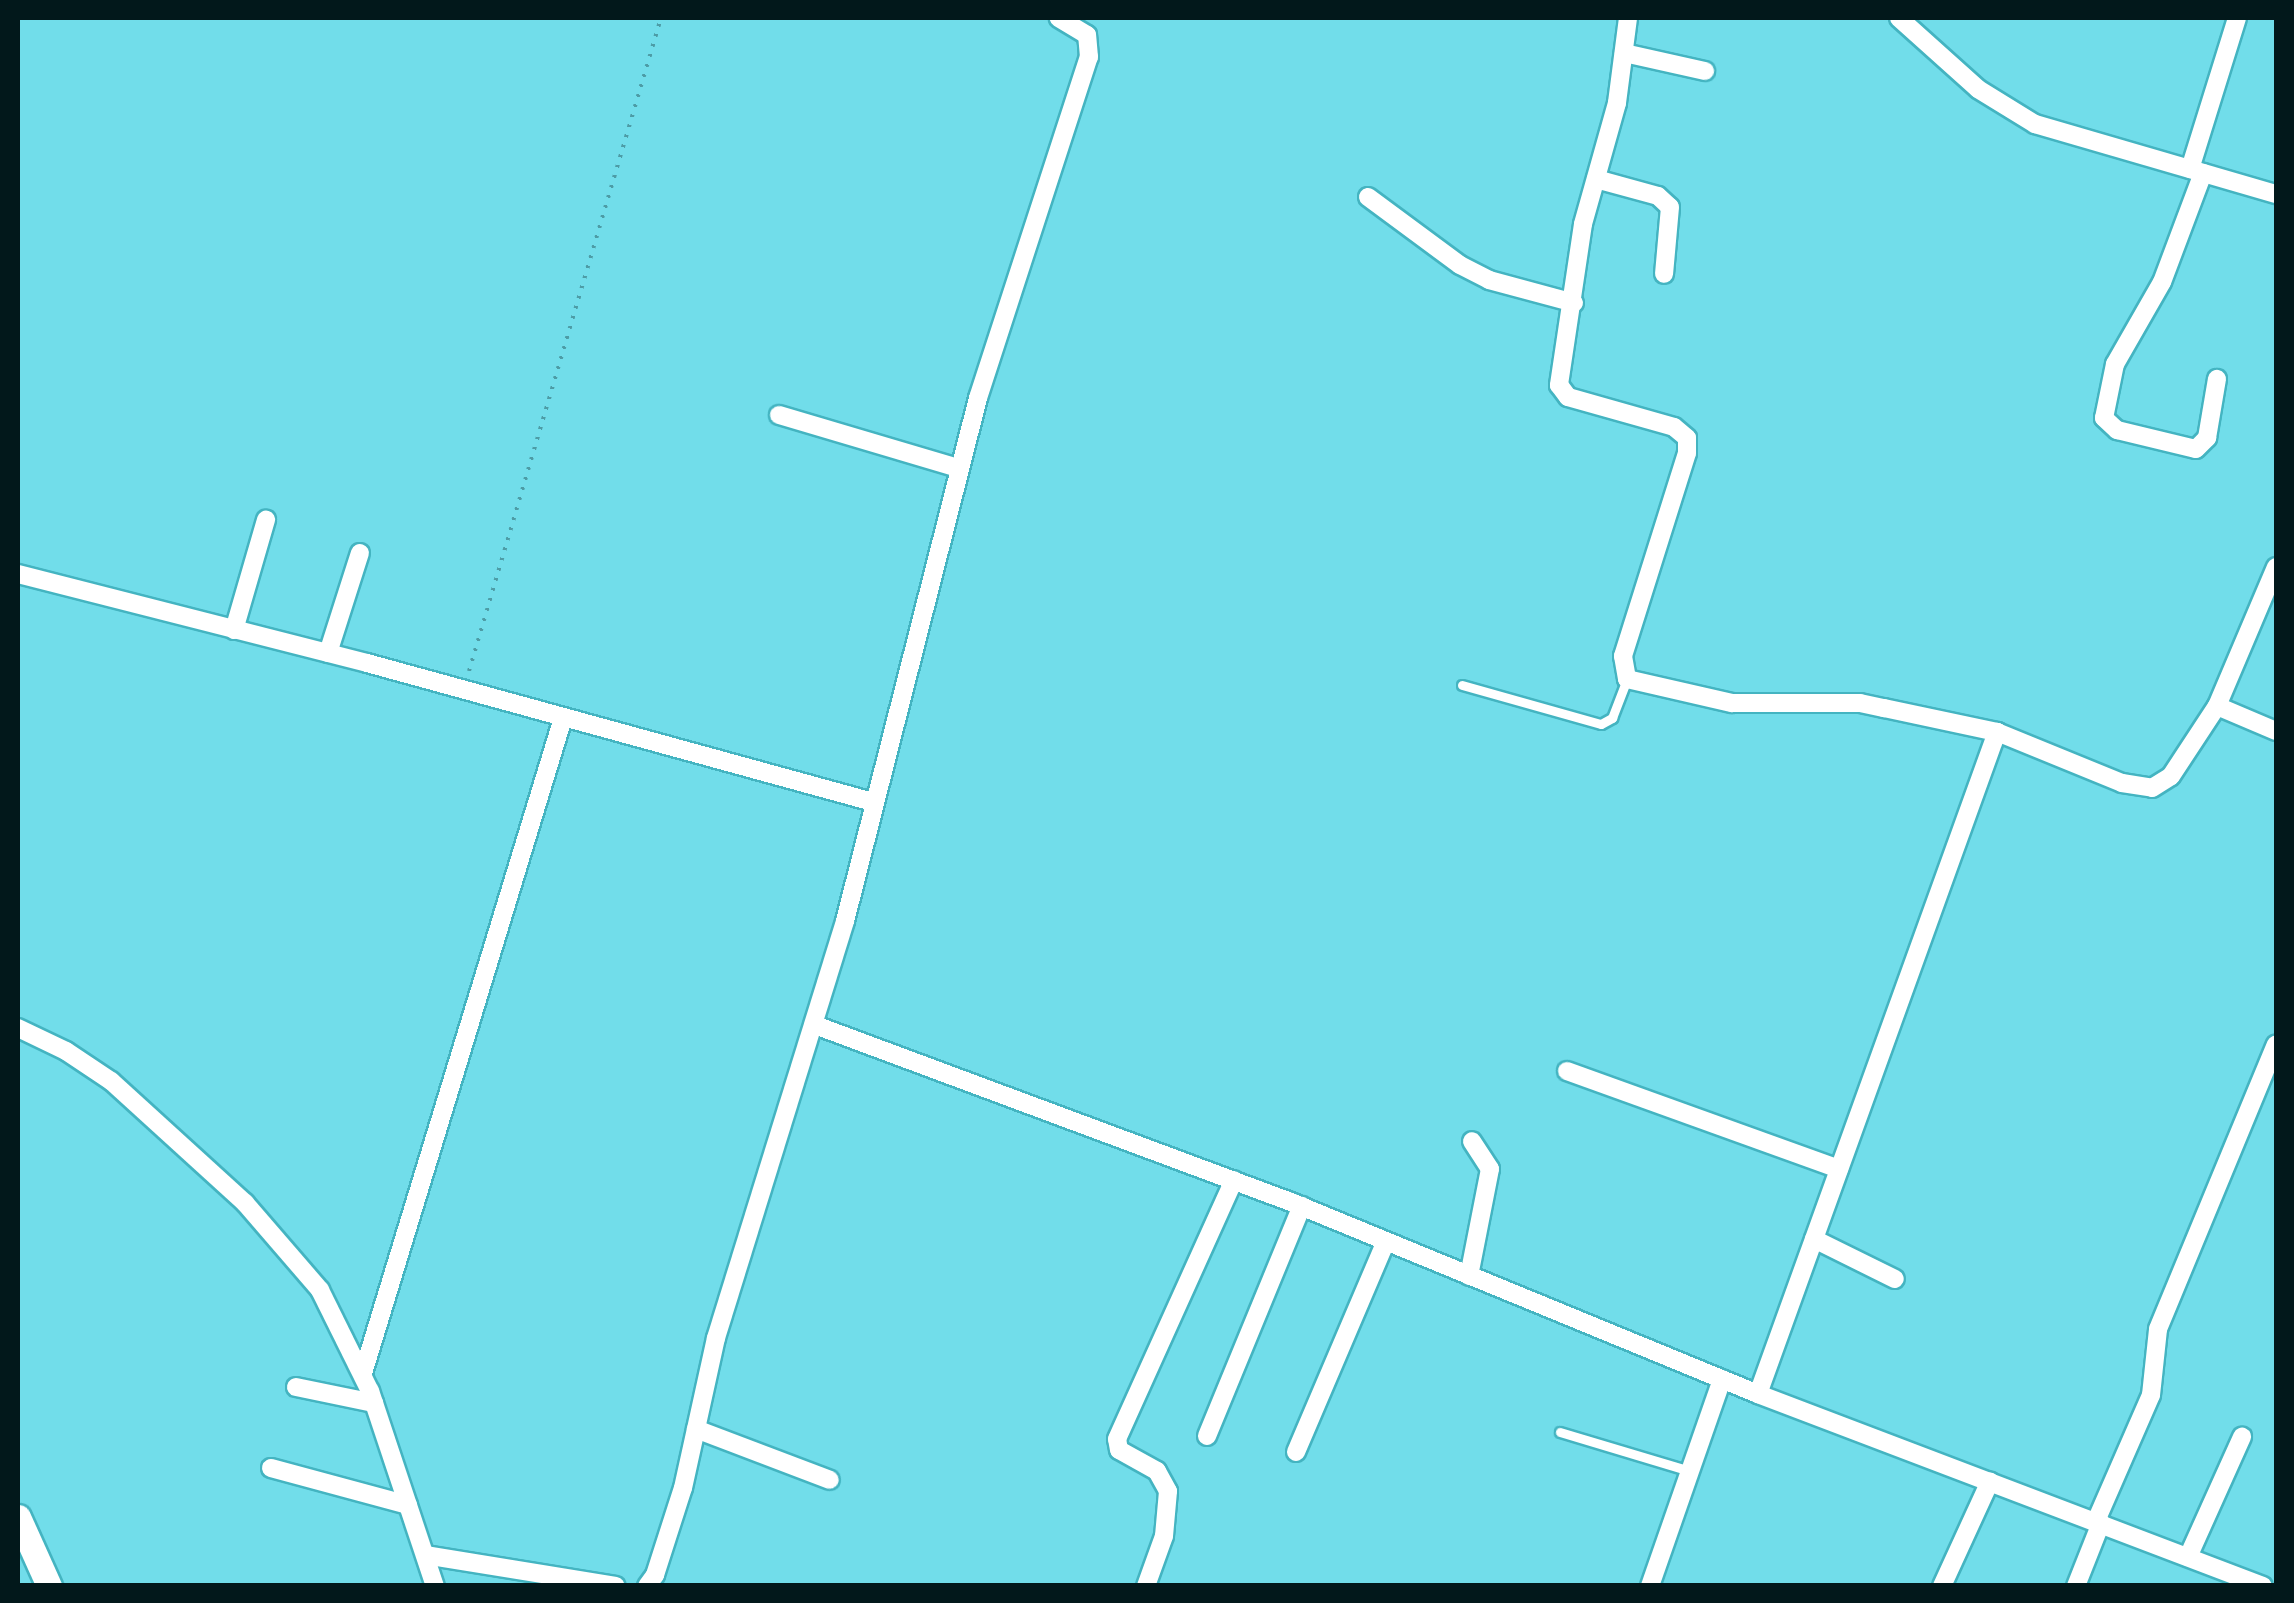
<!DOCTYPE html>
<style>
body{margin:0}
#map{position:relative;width:2294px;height:1603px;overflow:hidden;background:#71ddea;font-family:"Noto Sans",sans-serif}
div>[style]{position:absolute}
.path>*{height:4px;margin-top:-2px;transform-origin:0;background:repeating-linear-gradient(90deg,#4d9ca6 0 2.5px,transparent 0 10.5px)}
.roads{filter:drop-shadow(2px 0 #44b4c1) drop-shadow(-2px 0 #44b4c1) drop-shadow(0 2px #44b4c1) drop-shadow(0 -2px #44b4c1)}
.lane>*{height:9px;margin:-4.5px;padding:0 4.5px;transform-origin:4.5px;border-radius:4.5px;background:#fff}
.street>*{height:18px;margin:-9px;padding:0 9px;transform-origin:9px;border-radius:9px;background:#fff}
.secondary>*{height:25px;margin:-12.5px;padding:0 12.5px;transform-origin:12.5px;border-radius:12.5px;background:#fff}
span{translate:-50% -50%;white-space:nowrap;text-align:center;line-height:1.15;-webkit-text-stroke:10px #c4f5fb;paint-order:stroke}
.frame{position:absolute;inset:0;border:20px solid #02181b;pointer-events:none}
</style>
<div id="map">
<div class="path">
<i style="left:469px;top:671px;width:681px;rotate:-73.62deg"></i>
</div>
<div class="roads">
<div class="lane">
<i style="left:1462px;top:685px;width:144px;rotate:15.7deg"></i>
<i style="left:1601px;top:724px;width:13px;rotate:-29deg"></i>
<i style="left:1612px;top:718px;width:42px;rotate:-69deg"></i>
<i style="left:1560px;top:1432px;width:136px;rotate:16.7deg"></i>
</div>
<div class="street">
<i style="left:1628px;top:18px;width:86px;rotate:97.4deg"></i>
<i style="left:1617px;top:103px;width:126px;rotate:105.7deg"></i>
<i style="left:1583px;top:224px;width:163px;rotate:98.5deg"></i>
<i style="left:1559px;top:385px;width:15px;rotate:53deg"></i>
<i style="left:1568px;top:397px;width:110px;rotate:15.8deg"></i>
<i style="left:1674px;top:427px;width:17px;rotate:40deg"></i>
<i style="left:1687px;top:438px;width:15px;rotate:90deg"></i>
<i style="left:1687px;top:453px;width:213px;rotate:107.5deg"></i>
<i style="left:1623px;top:656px;width:23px;rotate:80deg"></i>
<i style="left:1627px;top:679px;width:108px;rotate:12.9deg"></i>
<i style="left:1732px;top:703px;width:128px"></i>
<i style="left:1860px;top:703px;width:25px;rotate:12deg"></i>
<i style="left:1884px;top:708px;width:116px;rotate:12deg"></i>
<i style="left:1997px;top:732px;width:135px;rotate:22.2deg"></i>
<i style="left:2122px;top:783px;width:30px;rotate:9deg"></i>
<i style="left:2152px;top:788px;width:22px;rotate:-32deg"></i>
<i style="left:2171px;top:776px;width:84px;rotate:-56.7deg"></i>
<i style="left:2217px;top:706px;width:151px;rotate:-67deg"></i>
<i style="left:1899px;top:18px;width:106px;rotate:41.9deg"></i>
<i style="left:1978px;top:89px;width:67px;rotate:31.6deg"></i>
<i style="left:2035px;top:124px;width:251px;rotate:16.2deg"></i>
<i style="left:1624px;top:53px;width:83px;rotate:12.5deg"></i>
<i style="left:2190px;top:169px;width:158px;rotate:-72.7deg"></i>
<i style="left:2203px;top:173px;width:116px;rotate:110.6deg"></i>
<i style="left:2162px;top:282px;width:95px;rotate:119.8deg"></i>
<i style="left:2115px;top:364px;width:55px;rotate:101.5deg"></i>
<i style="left:2104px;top:418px;width:18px;rotate:43deg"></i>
<i style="left:2117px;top:430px;width:81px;rotate:13.5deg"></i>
<i style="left:2196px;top:449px;width:16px;rotate:-45deg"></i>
<i style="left:2207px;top:438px;width:60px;rotate:-80.4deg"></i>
<i style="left:1596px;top:179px;width:64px;rotate:15.3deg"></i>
<i style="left:1658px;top:196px;width:16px;rotate:43deg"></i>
<i style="left:1670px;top:207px;width:67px;rotate:95.1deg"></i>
<i style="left:1368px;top:197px;width:114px;rotate:36.5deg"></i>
<i style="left:1460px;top:265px;width:33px;rotate:27deg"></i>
<i style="left:1489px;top:280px;width:88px;rotate:15.1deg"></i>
<i style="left:779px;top:415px;width:187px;rotate:16.5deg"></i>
<i style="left:18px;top:574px;width:360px;rotate:14.3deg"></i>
<i style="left:367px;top:663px;width:525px;rotate:15.36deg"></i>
<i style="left:234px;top:630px;width:115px;rotate:-73.8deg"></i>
<i style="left:328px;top:653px;width:105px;rotate:-72.3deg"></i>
<i style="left:2217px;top:706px;width:64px;rotate:23deg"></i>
<i style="left:815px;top:1025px;width:508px;rotate:20.4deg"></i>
<i style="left:1291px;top:1202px;width:505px;rotate:22.35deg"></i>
<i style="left:1758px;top:1394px;width:540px;rotate:20.82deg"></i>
<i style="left:18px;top:1028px;width:53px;rotate:25.6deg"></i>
<i style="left:66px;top:1051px;width:54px;rotate:33.7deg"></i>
<i style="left:111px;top:1081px;width:181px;rotate:42.3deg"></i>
<i style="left:245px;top:1203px;width:115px;rotate:49.2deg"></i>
<i style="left:320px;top:1290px;width:113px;rotate:63.7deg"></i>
<i style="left:370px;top:1391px;width:206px;rotate:71.6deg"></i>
<i style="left:1567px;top:1071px;width:289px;rotate:19.8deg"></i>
<i style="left:1814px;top:1239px;width:90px;rotate:26.3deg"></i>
<i style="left:1469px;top:1276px;width:109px;rotate:-78.9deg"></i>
<i style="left:1490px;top:1169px;width:33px;rotate:-123deg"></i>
<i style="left:363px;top:1373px;width:685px;rotate:-73.02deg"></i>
<i style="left:296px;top:1387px;width:80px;rotate:11.6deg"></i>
<i style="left:1758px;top:1394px;width:704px;rotate:-70.15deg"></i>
<i style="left:696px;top:1429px;width:143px;rotate:20.8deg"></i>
<i style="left:1207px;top:1436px;width:249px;rotate:-67.6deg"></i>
<i style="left:1296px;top:1452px;width:229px;rotate:-66.9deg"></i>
<i style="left:271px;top:1468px;width:142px;rotate:15.1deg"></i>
<i style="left:2096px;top:1521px;width:137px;rotate:-66.4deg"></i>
<i style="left:2151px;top:1395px;width:66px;rotate:-83.9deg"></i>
<i style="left:2158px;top:1329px;width:308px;rotate:-67.5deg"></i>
<i style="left:425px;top:1555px;width:193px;rotate:9.2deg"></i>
<i style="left:2188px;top:1557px;width:132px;rotate:-65.8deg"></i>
<i style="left:647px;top:1586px;width:14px;rotate:-54deg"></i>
<i style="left:655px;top:1575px;width:91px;rotate:-72.2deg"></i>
<i style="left:683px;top:1488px;width:154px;rotate:-77.6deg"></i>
<i style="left:716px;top:1338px;width:436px;rotate:-72.8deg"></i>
<i style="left:845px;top:921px;width:540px;rotate:-75.73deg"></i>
<i style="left:978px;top:398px;width:359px;rotate:-72deg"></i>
<i style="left:1089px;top:57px;width:22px;rotate:-95deg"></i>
<i style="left:1087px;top:35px;width:33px;rotate:-149deg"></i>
<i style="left:1146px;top:1586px;width:53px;rotate:-70.2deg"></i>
<i style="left:1164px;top:1536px;width:45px;rotate:-84.9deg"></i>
<i style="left:1168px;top:1491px;width:23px;rotate:-119deg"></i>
<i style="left:1157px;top:1471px;width:43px;rotate:-151.1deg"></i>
<i style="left:1119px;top:1450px;width:11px;rotate:-100deg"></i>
<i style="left:1117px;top:1439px;width:284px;rotate:-65.7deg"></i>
<i style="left:1650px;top:1586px;width:219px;rotate:-70.8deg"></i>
<i style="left:1942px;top:1586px;width:115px;rotate:-65.4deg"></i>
<i style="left:2076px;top:1586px;width:68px;rotate:-68.4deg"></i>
</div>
<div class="secondary">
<i style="left:18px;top:1517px;width:76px;rotate:65.8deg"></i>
</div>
</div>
<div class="frame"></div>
</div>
